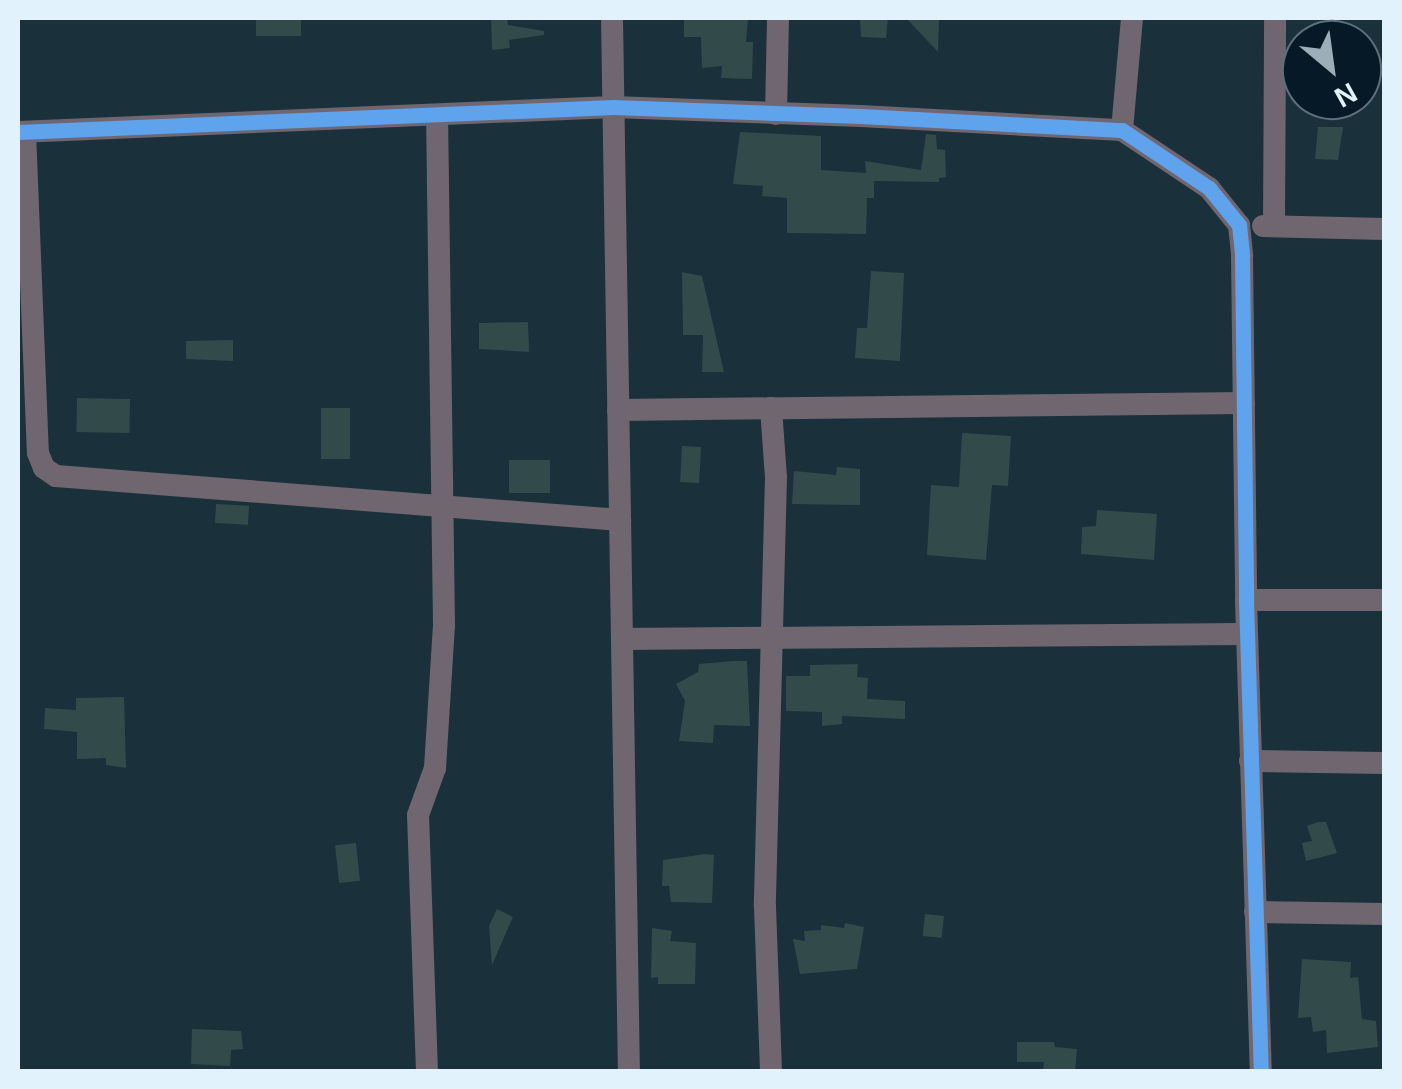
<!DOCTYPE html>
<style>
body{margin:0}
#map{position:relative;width:1402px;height:1089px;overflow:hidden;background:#1a303a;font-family:Arial,sans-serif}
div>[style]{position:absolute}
.building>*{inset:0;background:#334a4b;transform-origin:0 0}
.minor>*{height:22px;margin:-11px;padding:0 11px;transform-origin:11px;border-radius:11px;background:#6f666f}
.cycleway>*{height:15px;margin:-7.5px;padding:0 7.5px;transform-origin:7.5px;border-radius:7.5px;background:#60a3ed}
span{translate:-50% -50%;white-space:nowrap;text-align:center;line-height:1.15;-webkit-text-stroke:8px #051a26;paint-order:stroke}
.frame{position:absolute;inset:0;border:20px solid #e2f2fc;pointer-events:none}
.north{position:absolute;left:1282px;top:20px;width:100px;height:100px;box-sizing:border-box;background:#051a26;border:2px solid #5d707c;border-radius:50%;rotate:151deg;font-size:28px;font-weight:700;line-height:40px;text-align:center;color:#e2f2fc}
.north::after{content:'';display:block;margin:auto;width:35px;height:45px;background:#9caeb8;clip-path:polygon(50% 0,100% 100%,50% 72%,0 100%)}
</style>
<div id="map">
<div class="building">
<i style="left:256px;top:18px;width:45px;height:18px"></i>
<i style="clip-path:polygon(491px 18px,507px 18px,508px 25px,544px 31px,544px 35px,509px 40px,510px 48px,492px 50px)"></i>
<i style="clip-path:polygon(684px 18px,748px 18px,746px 42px,753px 42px,752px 79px,721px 78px,722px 66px,702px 68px,701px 37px,684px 37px)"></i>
<i style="clip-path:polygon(860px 18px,888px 18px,886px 38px,861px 37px)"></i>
<i style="clip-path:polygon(906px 18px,939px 18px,938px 52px)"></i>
<i style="clip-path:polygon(1318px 127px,1343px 127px,1338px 160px,1315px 159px)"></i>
<i style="clip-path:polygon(740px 132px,821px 136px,821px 170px,866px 173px,865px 161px,921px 170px,926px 134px,936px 135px,937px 149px,945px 150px,946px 177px,939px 178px,939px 182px,874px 181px,874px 198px,867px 198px,866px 234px,787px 233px,787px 198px,762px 196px,763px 186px,733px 184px)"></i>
<i style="clip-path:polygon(871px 271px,904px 273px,900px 361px,855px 358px,857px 328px,867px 328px)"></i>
<i style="clip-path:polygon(682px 272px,702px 276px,724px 372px,702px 372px,703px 335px,683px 335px)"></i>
<i style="clip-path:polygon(528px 322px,529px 352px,479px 349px,479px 323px)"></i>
<i style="clip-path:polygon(233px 340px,233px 361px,186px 359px,186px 341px)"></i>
<i style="left:77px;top:398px;width:53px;height:34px;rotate:1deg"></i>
<i style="left:321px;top:408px;width:29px;height:51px"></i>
<i style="clip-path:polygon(962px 433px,1011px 436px,1008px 486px,992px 485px,986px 560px,927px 555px,931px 485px,959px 487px)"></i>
<i style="left:682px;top:446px;width:19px;height:36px;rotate:3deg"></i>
<i style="left:550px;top:460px;width:33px;height:41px;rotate:90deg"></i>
<i style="clip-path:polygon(837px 467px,860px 469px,860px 505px,792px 504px,794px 471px,836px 475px)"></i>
<i style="left:216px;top:504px;width:33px;height:19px;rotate:3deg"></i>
<i style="clip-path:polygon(1097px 510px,1157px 514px,1154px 560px,1081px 554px,1082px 527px,1096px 526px)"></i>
<i style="clip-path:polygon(733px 661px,747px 661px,750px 726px,714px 725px,713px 743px,679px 741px,685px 701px,676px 684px,698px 672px,699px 664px)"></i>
<i style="clip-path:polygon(858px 664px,857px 677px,868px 678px,867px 699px,905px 701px,905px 719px,842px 716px,842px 724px,822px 726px,822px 712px,786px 711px,786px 676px,810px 676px,810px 665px)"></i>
<i style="clip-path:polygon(124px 697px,126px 768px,106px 765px,106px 758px,77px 759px,77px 732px,44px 729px,45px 708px,76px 710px,76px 698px)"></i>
<i style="clip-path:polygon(1318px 822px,1326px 822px,1337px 853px,1306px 861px,1302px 843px,1312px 841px,1307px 826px)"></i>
<i style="left:356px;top:843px;width:38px;height:21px;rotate:84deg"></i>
<i style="clip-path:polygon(705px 854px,714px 855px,712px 903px,671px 902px,669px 886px,662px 886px,663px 860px)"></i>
<i style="clip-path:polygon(497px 909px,513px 917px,492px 965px,489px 926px)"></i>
<i style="left:925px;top:914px;width:19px;height:22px;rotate:6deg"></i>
<i style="clip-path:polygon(845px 923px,864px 927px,857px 969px,800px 974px,793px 939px,805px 941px,804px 931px,821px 930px,821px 925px,844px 928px)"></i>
<i style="clip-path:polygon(652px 928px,672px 931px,670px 941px,696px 943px,695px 984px,658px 984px,658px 977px,651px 978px)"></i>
<i style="clip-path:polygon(1302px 959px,1351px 962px,1350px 978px,1358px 977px,1362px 1019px,1376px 1021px,1378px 1047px,1327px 1053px,1326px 1030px,1313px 1032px,1311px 1017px,1298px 1018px)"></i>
<i style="clip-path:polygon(192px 1029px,241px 1031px,243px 1049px,231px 1050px,230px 1066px,191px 1064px)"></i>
<i style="clip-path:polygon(1017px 1042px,1054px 1042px,1055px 1047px,1077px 1049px,1075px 1072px,1043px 1072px,1044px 1062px,1017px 1062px)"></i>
</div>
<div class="minor">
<i style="left:612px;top:18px;width:1054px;rotate:89.08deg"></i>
<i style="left:776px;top:114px;width:96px;rotate:-88.8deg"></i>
<i style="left:1122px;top:130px;width:112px;rotate:-84.9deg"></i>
<i style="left:18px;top:132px;width:596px;rotate:-2.41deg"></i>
<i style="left:613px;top:107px;width:248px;rotate:2.1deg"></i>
<i style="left:861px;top:116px;width:261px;rotate:3.1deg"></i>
<i style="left:1122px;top:130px;width:105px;rotate:33.7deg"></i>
<i style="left:1209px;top:188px;width:48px;rotate:51deg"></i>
<i style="left:1239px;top:225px;width:31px;rotate:84deg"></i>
<i style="left:1242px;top:256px;width:344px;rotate:89.3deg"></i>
<i style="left:1246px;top:600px;width:472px;rotate:88.2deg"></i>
<i style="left:25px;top:132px;width:321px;rotate:87.7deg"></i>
<i style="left:38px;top:453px;width:16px;rotate:68deg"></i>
<i style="left:44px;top:468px;width:14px;rotate:34deg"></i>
<i style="left:56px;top:476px;width:566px;rotate:4.46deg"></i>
<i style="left:1263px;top:226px;width:121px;rotate:1.4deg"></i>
<i style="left:1274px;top:226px;width:208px;rotate:-89.7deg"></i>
<i style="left:771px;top:408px;width:69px;rotate:85.9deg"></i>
<i style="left:776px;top:477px;width:430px;rotate:91.5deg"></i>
<i style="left:765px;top:907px;width:165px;rotate:87.9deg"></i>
<i style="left:618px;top:410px;width:626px;rotate:-0.64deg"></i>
<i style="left:1246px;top:600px;width:138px"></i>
<i style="left:622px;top:639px;width:625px;rotate:-0.46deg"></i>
<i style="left:1250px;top:761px;width:134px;rotate:0.9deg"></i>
<i style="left:1255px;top:912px;width:129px;rotate:0.9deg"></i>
<i style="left:427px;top:1072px;width:257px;rotate:-92deg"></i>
<i style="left:418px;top:815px;width:50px;rotate:-70.1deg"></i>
<i style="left:435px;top:768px;width:142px;rotate:-86.4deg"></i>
<i style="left:444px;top:626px;width:511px;rotate:-90.78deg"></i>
</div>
<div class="cycleway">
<i style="left:18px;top:132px;width:596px;rotate:-2.41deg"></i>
<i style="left:613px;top:107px;width:248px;rotate:2.1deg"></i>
<i style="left:861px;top:116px;width:261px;rotate:3.1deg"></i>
<i style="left:1122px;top:130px;width:105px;rotate:33.7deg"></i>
<i style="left:1209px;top:188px;width:48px;rotate:51deg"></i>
<i style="left:1239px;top:225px;width:31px;rotate:84deg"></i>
<i style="left:1242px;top:256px;width:344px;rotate:89.3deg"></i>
<i style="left:1246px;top:600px;width:472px;rotate:88.2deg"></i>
</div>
<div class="frame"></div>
<div class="north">N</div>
</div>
